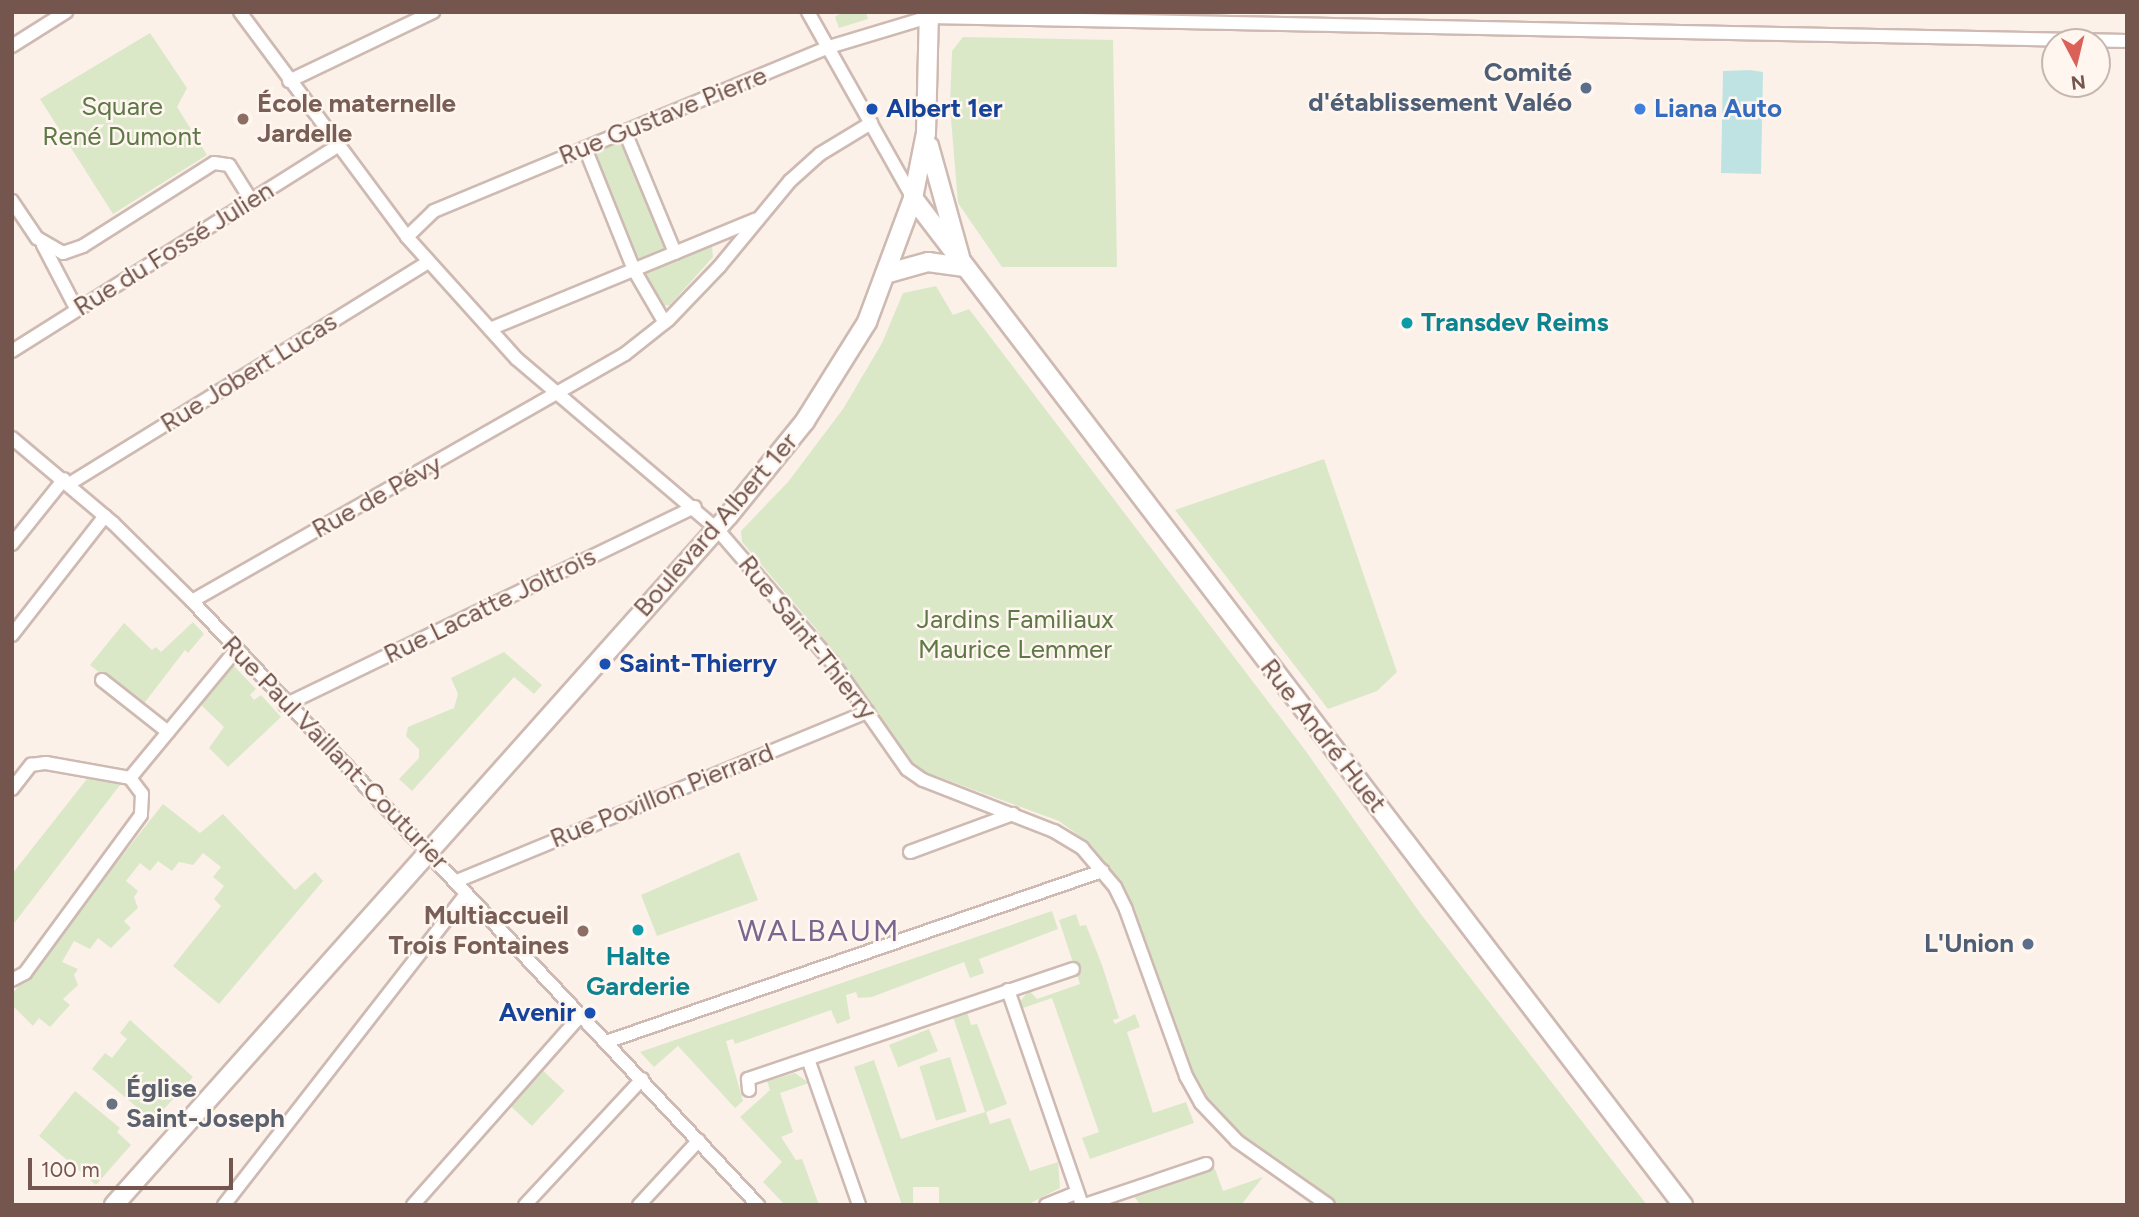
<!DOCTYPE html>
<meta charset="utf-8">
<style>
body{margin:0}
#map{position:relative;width:2139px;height:1217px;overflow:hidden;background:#fbf1e9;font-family:Figtree,sans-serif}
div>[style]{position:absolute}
.green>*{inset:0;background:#dae8c8;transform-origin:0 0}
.water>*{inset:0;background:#bfe3e3}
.roads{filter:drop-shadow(2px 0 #cebab2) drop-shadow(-2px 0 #cebab2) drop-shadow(0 2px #cebab2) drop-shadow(0 -2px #cebab2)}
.street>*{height:12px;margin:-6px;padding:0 6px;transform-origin:6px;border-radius:6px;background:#fff}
.secondary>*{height:18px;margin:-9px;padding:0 9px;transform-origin:9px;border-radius:9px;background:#fff}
.dots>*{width:19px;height:19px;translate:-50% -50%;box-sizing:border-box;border:4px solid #fef6ef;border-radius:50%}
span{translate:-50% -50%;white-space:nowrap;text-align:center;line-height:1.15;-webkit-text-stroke:5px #fef6ef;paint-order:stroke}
.service-label{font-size:26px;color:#4e5e75;font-weight:700}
.right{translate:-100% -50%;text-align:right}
.education-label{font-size:26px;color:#785e54;font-weight:700}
.left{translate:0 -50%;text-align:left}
.park-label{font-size:26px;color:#5e7847}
.transit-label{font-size:26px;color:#164399;font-weight:700}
.shop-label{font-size:26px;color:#366cbe;font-weight:700}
.street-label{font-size:26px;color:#74564e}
.culture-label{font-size:26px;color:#0d838f;font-weight:700}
.worship-label{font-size:26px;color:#5b616d;font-weight:700}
.quarter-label{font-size:30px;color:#7b668f;letter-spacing:2px}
.frame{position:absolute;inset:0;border:14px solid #74564e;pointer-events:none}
.north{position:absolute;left:2041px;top:28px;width:70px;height:70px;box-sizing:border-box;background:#fef6ef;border:2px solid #c7b6af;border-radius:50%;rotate:173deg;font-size:19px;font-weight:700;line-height:28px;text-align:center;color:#74564e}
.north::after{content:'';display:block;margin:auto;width:24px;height:32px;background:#db6158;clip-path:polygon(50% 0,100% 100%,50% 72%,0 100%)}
.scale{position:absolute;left:28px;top:1158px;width:205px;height:32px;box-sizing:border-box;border:4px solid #74564e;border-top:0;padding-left:9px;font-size:21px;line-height:24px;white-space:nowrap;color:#74564e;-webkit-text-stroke:5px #fef6ef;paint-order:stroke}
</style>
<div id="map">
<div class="green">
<i style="clip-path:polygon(843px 12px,866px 12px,868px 19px,839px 28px,835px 17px)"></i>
<i style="clip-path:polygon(150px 33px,187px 88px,177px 107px,207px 155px,113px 214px,40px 99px)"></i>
<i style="clip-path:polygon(963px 37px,1113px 40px,1117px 267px,1002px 267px,958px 203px,950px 107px,952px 51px)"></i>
<i style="clip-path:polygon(619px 140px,624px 142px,667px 247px,639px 260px,592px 152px)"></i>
<i style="clip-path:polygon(706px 246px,712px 247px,713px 257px,670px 305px,662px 306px,641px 274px)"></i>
<i style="clip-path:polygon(936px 286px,953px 315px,969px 309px,1305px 750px,1420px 913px,1647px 1205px,1335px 1205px,1252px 1147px,1201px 1093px,1116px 879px,1086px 841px,1059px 821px,922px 771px,900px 750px,818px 631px,742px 542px,741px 531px,788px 482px,843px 409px,882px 343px,903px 293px)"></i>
<i style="clip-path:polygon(1324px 459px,1397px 672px,1377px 691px,1328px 709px,1175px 510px)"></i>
<i style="clip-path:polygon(193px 622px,204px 634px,188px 653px,185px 650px,142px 706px,90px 665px,124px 623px,152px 650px,156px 647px,161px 652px)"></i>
<i style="clip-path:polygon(504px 652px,542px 685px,534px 694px,514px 677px,412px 791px,399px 779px,419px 758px,419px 749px,406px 736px,408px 727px,454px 708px,458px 694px,451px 678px)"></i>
<i style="clip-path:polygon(232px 664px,256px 689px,250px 695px,254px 700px,261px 695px,281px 717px,228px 767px,209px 748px,224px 727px,200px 704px)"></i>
<i style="clip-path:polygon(90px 775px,123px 781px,12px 926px,12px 874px)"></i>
<i style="clip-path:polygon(163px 804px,200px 833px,223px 814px,295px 890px,315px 872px,323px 881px,219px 1004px,173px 966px,221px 906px,214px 899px,224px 886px,213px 877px,221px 867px,203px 853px,193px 865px,179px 862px,172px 871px,158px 861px,150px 871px,140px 863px,126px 881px,138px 891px,134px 897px,138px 908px,124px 921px,131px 928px,111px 948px,98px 938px,90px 949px,74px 941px,62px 962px,78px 969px,74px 975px,78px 985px,63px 999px,70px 1005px,50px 1027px,39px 1018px,33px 1026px,12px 1005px,13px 993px)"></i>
<i style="clip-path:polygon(739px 852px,758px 900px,657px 936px,641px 895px)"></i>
<i style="clip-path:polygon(1052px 911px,1058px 929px,979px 959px,984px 973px,970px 978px,964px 962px,872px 997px,858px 998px,856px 992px,846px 995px,850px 1019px,837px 1024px,831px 1010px,735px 1044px,733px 1039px,726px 1041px,743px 1101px,735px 1108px,678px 1046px,654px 1067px,640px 1052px)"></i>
<i style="clip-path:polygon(1076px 914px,1080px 926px,1086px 925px,1102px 965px,1119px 1018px,1113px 1020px,1115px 1024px,1135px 1014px,1140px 1027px,1127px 1032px,1153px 1113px,1186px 1102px,1194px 1123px,1090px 1159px,1082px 1138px,1099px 1132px,1052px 998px,1023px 1008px,1019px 1003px,1029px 990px,1037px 999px,1080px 984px,1059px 920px)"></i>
<i style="clip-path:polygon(967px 1012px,971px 1025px,977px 1024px,1007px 1104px,986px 1112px,990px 1124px,1010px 1118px,1030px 1171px,1058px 1162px,1060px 1188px,1027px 1205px,939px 1205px,939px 1187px,913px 1187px,913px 1205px,902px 1205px,854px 1067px,874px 1060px,901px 1139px,985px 1112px,953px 1017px)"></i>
<i style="clip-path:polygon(130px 1020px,193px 1077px,153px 1121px,92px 1069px,105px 1053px,112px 1058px,127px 1039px,120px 1033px)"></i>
<i style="left:929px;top:1029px;width:24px;height:43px;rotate:68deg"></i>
<i style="left:950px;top:1057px;width:57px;height:32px;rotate:73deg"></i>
<i style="left:539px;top:1067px;width:35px;height:48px;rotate:43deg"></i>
<i style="clip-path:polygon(795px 1073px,809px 1083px,780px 1093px,793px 1132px,781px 1137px,796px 1160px,802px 1159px,819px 1205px,785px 1205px,763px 1182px,782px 1162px,740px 1117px,770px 1090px,767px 1081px)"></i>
<i style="clip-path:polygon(75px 1091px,120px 1128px,117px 1132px,131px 1145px,96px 1185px,39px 1136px)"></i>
<i style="clip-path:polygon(1209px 1167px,1215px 1169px,1223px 1191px,1263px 1177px,1241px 1205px,1140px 1205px,1132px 1193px)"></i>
</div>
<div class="water">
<i style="clip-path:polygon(1750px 70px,1763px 72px,1761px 174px,1721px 173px,1723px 71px)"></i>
</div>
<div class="roads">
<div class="street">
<i style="left:240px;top:12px;width:280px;rotate:53.4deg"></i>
<i style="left:407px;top:237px;width:164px;rotate:48deg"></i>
<i style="left:517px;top:359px;width:262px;rotate:40.4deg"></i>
<i style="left:717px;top:529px;width:176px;rotate:49.2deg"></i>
<i style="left:832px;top:662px;width:131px;rotate:55deg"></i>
<i style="left:907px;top:769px;width:19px;rotate:35deg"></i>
<i style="left:923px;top:780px;width:141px;rotate:21.3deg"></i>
<i style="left:1054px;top:831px;width:33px;rotate:31deg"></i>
<i style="left:1082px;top:848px;width:51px;rotate:49.8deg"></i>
<i style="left:1115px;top:887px;width:25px;rotate:64deg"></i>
<i style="left:1126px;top:910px;width:177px;rotate:70.1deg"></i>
<i style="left:1186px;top:1076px;width:31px;rotate:61deg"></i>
<i style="left:1201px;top:1103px;width:52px;rotate:46.5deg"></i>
<i style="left:1237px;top:1141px;width:111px;rotate:35.1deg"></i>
<i style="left:808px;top:12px;width:214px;rotate:60.6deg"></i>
<i style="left:12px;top:46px;width:64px;rotate:-32.2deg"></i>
<i style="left:289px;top:81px;width:160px;rotate:-25.6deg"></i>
<i style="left:625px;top:132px;width:131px;rotate:67.5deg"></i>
<i style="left:585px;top:148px;width:131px;rotate:68.1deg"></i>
<i style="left:634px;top:270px;width:61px;rotate:59.7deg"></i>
<i style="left:12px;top:201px;width:45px;rotate:56deg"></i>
<i style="left:37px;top:238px;width:30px;rotate:30deg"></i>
<i style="left:63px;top:253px;width:21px;rotate:-19deg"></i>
<i style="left:83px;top:246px;width:155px;rotate:-32.4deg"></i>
<i style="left:214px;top:163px;width:15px;rotate:8deg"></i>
<i style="left:229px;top:165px;width:41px;rotate:57.8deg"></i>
<i style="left:407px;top:237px;width:37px;rotate:-44deg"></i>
<i style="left:434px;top:211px;width:164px;rotate:-22.6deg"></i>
<i style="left:585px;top:148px;width:264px;rotate:-22.5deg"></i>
<i style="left:829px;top:47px;width:104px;rotate:-16.7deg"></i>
<i style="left:929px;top:17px;width:1198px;rotate:1.15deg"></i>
<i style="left:43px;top:245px;width:73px;rotate:62.4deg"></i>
<i style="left:490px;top:329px;width:287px;rotate:-22.4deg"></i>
<i style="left:12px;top:351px;width:383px;rotate:-32.2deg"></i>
<i style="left:12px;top:438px;width:132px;rotate:40.1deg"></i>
<i style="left:113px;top:523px;width:111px;rotate:44.6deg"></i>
<i style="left:192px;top:601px;width:828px;rotate:46.86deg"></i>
<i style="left:69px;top:484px;width:423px;rotate:-31.7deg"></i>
<i style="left:12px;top:544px;width:83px;rotate:-51.3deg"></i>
<i style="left:192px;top:601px;width:498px;rotate:-29.7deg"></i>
<i style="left:625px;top:354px;width:55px;rotate:-38.3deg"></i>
<i style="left:668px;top:320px;width:74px;rotate:-46.1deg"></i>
<i style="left:719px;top:267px;width:112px;rotate:-50.5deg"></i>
<i style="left:790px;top:181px;width:40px;rotate:-42deg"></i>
<i style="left:820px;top:154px;width:60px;rotate:-31.3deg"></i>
<i style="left:12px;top:635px;width:151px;rotate:-52deg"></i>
<i style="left:102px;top:680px;width:84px;rotate:38.2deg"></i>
<i style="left:285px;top:705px;width:455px;rotate:-25.8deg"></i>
<i style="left:130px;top:778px;width:166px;rotate:-50.4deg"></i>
<i style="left:12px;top:789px;width:31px;rotate:-52deg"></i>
<i style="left:31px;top:765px;width:15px;rotate:-8deg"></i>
<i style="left:46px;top:763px;width:85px;rotate:10.1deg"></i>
<i style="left:130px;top:778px;width:20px;rotate:53deg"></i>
<i style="left:142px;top:794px;width:21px;rotate:93deg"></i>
<i style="left:141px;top:815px;width:196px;rotate:126.3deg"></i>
<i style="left:25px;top:973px;width:15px;rotate:152deg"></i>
<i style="left:910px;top:852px;width:110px;rotate:-20.3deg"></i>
<i style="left:457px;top:881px;width:444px;rotate:-22.4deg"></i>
<i style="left:1008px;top:990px;width:227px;rotate:71deg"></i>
<i style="left:606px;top:1042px;width:525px;rotate:-19.02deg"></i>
<i style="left:808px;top:1059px;width:155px;rotate:70.7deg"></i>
<i style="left:749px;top:1090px;width:11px;rotate:-95deg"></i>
<i style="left:748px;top:1079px;width:343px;rotate:-18.7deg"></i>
<i style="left:224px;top:1205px;width:394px;rotate:-52.1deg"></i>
<i style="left:413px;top:1205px;width:254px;rotate:-48.5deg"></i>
<i style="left:525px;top:1205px;width:172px;rotate:-47.1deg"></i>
<i style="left:639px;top:1205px;width:88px;rotate:-47.3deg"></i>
<i style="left:1046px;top:1205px;width:32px;rotate:-22deg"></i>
<i style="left:1085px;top:1205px;width:128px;rotate:-18.7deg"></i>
</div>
<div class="secondary">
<i style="left:929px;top:146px;width:115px;rotate:74.4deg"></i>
<i style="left:913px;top:198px;width:1268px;rotate:52.6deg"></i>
<i style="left:885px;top:274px;width:45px;rotate:-15.6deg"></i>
<i style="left:928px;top:262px;width:35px;rotate:8deg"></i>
<i style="left:114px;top:1205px;width:924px;rotate:-48.29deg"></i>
<i style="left:729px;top:515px;width:121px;rotate:-51deg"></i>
<i style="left:805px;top:421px;width:117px;rotate:-57.9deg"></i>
<i style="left:867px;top:322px;width:132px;rotate:-69.6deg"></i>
<i style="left:913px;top:198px;width:66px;rotate:-78.7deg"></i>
<i style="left:926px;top:133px;width:121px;rotate:-88.6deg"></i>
</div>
</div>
<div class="dots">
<i style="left:1586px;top:88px;background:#5c6f8a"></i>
<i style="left:872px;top:109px;background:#1a4fb4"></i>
<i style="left:1640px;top:109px;background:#3f7fe0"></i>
<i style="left:243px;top:119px;background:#8d6e63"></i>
<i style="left:1407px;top:323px;background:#0f9aa8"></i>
<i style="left:605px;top:664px;background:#1a4fb4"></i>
<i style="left:638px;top:930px;background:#0f9aa8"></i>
<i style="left:583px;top:931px;background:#8d6e63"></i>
<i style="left:2028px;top:944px;background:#5c6f8a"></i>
<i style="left:590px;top:1013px;background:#1a4fb4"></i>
<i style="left:112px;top:1104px;background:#6b7280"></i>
</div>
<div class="service-label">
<span class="right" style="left:1572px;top:88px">Comité<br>d'établissement Valéo</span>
<span class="right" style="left:2014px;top:944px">L'Union</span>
</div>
<div class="education-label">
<span class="left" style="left:257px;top:119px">École maternelle<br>Jardelle</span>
<span class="right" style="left:569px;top:931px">Multiaccueil<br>Trois Fontaines</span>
</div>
<div class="park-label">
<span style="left:122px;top:122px">Square<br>René Dumont</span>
<span style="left:1015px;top:635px">Jardins Familiaux<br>Maurice Lemmer</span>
</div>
<div class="transit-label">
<span class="left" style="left:886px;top:109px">Albert 1er</span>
<span class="left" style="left:619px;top:664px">Saint-Thierry</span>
<span class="right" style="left:576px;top:1013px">Avenir</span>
</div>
<div class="shop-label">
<span class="left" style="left:1654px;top:109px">Liana Auto</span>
</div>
<div class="street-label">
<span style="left:663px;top:116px;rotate:-22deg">Rue Gustave Pierre</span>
<span style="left:174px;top:249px;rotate:-32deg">Rue du Fossé Julien</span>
<span style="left:249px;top:373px;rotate:-32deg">Rue Jobert Lucas</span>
<span style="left:377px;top:497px;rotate:-29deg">Rue de Pévy</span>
<span style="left:716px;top:525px;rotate:-49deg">Boulevard Albert 1er</span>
<span style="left:490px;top:606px;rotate:-26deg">Rue Lacatte Joltrois</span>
<span style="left:807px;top:638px;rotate:51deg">Rue Saint-Thierry</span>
<span style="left:1323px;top:736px;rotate:52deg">Rue André Huet</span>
<span style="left:335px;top:753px;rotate:46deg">Rue Paul Vaillant-Couturier</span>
<span style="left:662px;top:796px;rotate:-22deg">Rue Povillon Pierrard</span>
</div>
<div class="culture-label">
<span class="left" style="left:1421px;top:323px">Transdev Reims</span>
<span style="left:638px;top:972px">Halte<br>Garderie</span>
</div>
<div class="worship-label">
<span class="left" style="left:126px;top:1104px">Église<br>Saint-Joseph</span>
</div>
<div class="quarter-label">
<span style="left:819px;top:931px">WALBAUM</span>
</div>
<div class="frame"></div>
<div class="north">N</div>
<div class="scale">100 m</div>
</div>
